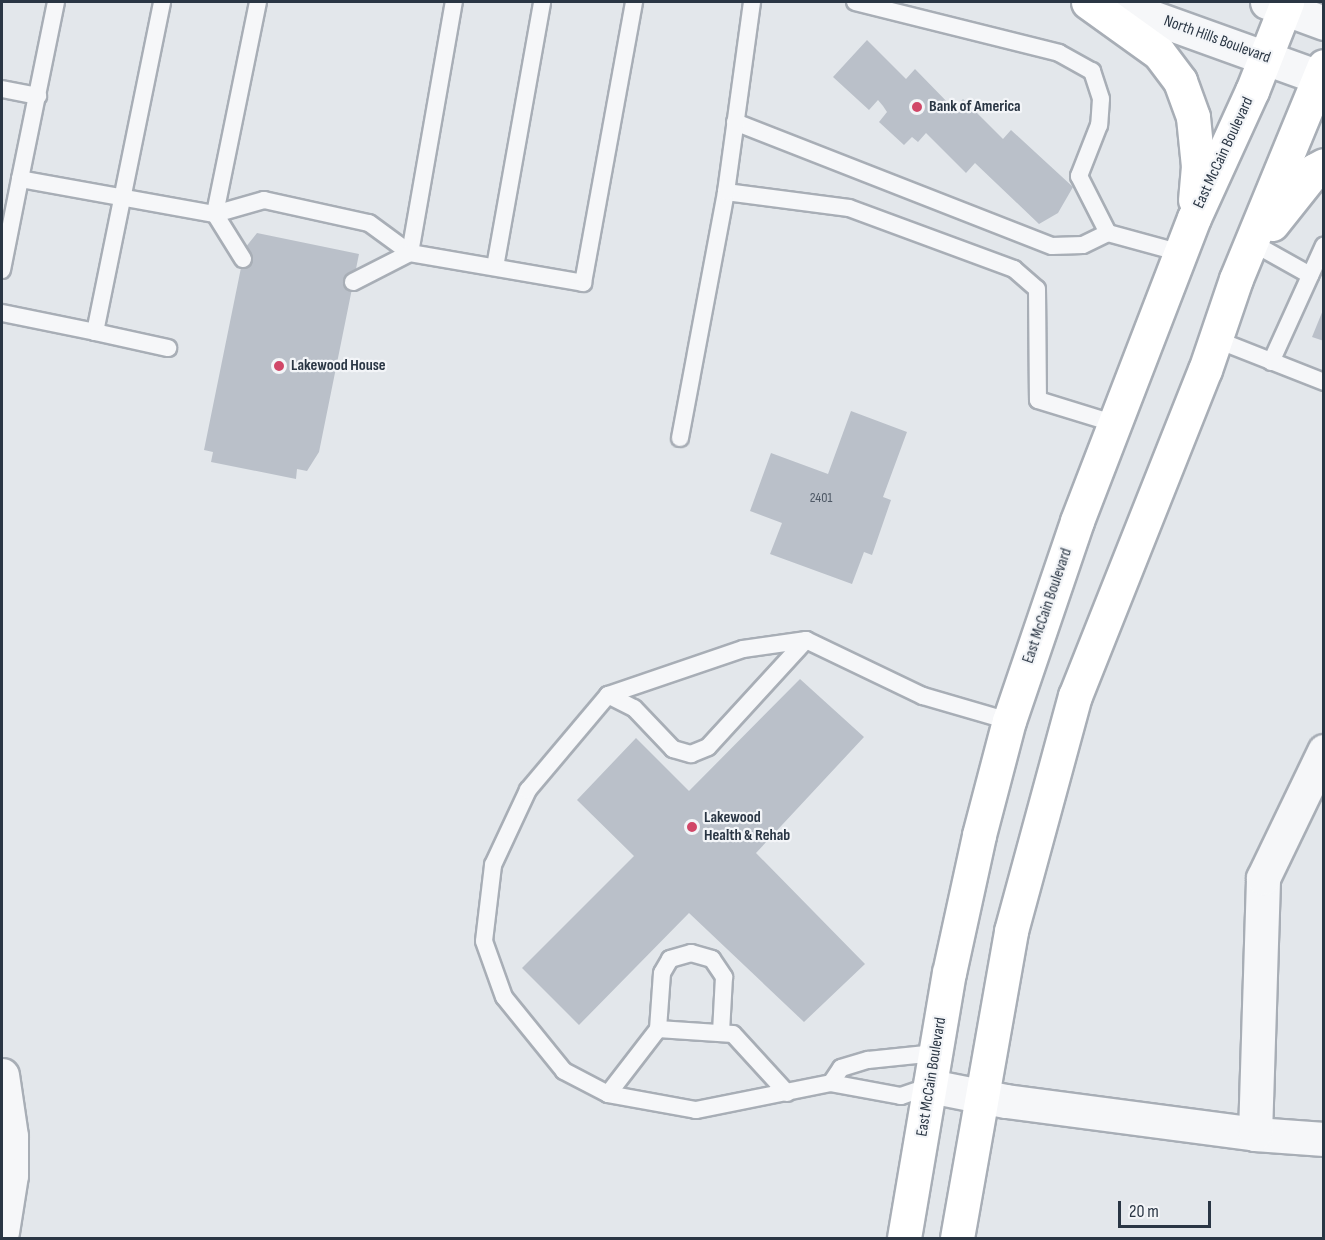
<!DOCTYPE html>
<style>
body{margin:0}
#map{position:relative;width:1325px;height:1240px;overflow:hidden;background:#e3e7eb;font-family:"Sofia Sans Condensed",sans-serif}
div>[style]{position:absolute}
.building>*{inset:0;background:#bac0c9}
.roads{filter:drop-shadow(2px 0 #a8aeb6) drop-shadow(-2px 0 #a8aeb6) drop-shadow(0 2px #a8aeb6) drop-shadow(0 -2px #a8aeb6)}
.service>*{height:16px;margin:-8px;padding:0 8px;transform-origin:8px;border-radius:8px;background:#f6f7f9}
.minor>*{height:33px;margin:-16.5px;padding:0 16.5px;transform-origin:16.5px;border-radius:16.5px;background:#f6f7f9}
.tertiary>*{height:33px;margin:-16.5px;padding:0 16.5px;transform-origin:16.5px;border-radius:16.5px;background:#f6f7f9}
.primary>*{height:33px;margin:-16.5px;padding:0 16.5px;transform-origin:16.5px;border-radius:16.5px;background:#fff}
.dots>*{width:16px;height:16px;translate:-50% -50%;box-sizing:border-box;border:3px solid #f3f5f8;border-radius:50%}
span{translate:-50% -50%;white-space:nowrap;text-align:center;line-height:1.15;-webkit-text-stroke:4.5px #f3f5f8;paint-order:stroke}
.number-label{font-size:14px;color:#4e5865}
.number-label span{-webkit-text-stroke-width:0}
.street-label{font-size:16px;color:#2a3644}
.poi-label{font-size:16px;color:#2a3644;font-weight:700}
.left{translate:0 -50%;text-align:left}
.frame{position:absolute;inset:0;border:3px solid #2a3644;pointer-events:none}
.scale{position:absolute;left:1118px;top:1201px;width:93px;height:27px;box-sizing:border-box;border:3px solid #2a3644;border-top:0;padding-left:8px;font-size:18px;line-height:21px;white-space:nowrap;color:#2a3644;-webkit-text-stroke:4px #f3f5f8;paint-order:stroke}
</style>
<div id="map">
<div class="building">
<i style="clip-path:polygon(867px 40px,906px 79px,915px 69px,954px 109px,963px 99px,1003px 139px,1011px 130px,1073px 187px,1058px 213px,1039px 224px,975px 163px,966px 173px,926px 133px,918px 142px,912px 137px,904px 145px,879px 122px,887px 112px,883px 106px,878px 100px,869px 110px,833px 77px)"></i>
<i style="clip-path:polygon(257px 233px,359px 254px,319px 452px,307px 471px,297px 469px,296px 479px,211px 462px,213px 452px,204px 450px,245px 248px)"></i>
<i style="clip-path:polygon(1323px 310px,1324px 310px,1324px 341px,1312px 337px)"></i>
<i style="clip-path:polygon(851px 411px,907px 432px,883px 497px,891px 500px,872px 555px,864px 552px,852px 584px,770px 554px,782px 523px,750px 511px,771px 453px,828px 474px)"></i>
<i style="clip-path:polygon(800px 679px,864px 737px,756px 853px,865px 964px,804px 1022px,689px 913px,579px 1025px,522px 968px,634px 856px,577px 800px,636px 738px,689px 791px)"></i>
</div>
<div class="roads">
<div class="service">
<i style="left:56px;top:2px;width:181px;rotate:101.5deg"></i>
<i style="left:20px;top:179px;width:198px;rotate:10.2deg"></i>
<i style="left:215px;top:214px;width:53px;rotate:58.1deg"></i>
<i style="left:258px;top:2px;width:216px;rotate:101.5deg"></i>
<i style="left:215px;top:214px;width:51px;rotate:-15.9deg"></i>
<i style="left:264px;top:200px;width:107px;rotate:12.4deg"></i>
<i style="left:369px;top:223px;width:51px;rotate:36.2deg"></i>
<i style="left:410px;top:253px;width:255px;rotate:-80.1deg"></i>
<i style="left:855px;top:2px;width:210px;rotate:14deg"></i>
<i style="left:1059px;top:53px;width:38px;rotate:29deg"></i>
<i style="left:1092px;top:71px;width:29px;rotate:72deg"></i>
<i style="left:1101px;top:99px;width:26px;rotate:94deg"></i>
<i style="left:1099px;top:125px;width:55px;rotate:111.4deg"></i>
<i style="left:1079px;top:176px;width:64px;rotate:63deg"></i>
<i style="left:2px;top:89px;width:37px;rotate:11deg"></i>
<i style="left:735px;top:122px;width:340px;rotate:21.4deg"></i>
<i style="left:1052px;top:246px;width:31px;rotate:-2deg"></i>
<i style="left:1083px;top:245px;width:28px;rotate:-26deg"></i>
<i style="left:1108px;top:233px;width:76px;rotate:15.3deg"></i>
<i style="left:726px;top:192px;width:124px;rotate:7.4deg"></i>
<i style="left:849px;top:208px;width:176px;rotate:20.3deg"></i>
<i style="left:1014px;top:269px;width:30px;rotate:41deg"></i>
<i style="left:1037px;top:289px;width:111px;rotate:89.5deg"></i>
<i style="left:1038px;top:400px;width:82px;rotate:17.1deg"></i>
<i style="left:1251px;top:242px;width:68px;rotate:29.2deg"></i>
<i style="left:495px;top:267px;width:269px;rotate:-79.9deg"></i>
<i style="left:2px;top:270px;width:93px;rotate:-78.8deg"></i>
<i style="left:353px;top:282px;width:64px;rotate:-27deg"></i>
<i style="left:410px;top:253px;width:176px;rotate:9.8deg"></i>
<i style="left:583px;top:283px;width:286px;rotate:-79.7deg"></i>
<i style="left:2px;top:313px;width:95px;rotate:11.5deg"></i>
<i style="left:95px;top:332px;width:337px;rotate:-78.5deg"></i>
<i style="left:95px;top:332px;width:75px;rotate:12.4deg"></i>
<i style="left:1215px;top:339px;width:117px;rotate:21.5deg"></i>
<i style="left:1271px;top:362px;width:128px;rotate:-65.6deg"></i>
<i style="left:680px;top:438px;width:250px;rotate:-79.4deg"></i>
<i style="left:726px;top:192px;width:192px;rotate:-82.2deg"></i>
<i style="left:608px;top:695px;width:29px;rotate:27deg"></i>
<i style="left:634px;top:708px;width:57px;rotate:46.4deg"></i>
<i style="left:673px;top:749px;width:19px;rotate:16deg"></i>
<i style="left:691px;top:754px;width:18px;rotate:-22deg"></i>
<i style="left:708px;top:747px;width:145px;rotate:-47.5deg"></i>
<i style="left:658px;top:1029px;width:56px;rotate:-85.9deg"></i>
<i style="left:662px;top:973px;width:16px;rotate:-60deg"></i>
<i style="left:670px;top:959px;width:22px;rotate:-16deg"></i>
<i style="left:691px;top:953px;width:22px;rotate:16deg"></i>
<i style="left:712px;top:959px;width:22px;rotate:56deg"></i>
<i style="left:724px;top:977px;width:56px;rotate:93.1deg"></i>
<i style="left:831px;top:1083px;width:18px;rotate:-56deg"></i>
<i style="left:841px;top:1068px;width:28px;rotate:-17deg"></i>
<i style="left:868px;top:1060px;width:68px;rotate:-5.9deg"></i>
<i style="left:930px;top:1086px;width:31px;rotate:161deg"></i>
<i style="left:901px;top:1096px;width:71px;rotate:-169.5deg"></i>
<i style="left:831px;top:1083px;width:138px;rotate:168.7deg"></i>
<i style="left:696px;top:1110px;width:89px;rotate:-169.7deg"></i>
<i style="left:608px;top:1094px;width:50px;rotate:-152.4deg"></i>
<i style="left:564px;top:1071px;width:95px;rotate:-129deg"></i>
<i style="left:504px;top:997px;width:59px;rotate:-109.7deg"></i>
<i style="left:484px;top:941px;width:77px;rotate:-83.2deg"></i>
<i style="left:493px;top:865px;width:83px;rotate:-65deg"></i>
<i style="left:528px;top:790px;width:124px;rotate:-49.9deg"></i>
<i style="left:608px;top:695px;width:143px;rotate:-18.8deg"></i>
<i style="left:743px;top:649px;width:64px;rotate:-8.1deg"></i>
<i style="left:806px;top:640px;width:130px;rotate:25.6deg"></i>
<i style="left:923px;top:696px;width:90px;rotate:16.2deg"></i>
<i style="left:608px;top:1094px;width:82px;rotate:-52.4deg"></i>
<i style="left:658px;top:1029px;width:75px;rotate:3.8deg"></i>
<i style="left:733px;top:1034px;width:80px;rotate:47.5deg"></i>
</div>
<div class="minor">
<i style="left:2px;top:1075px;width:62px;rotate:81.6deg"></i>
<i style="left:11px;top:1136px;width:39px;rotate:90deg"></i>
<i style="left:11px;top:1175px;width:58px;rotate:99deg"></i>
<i style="left:930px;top:1086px;width:77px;rotate:11.2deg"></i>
<i style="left:1006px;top:1101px;width:251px;rotate:7.5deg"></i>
<i style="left:1255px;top:1134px;width:69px;rotate:4.1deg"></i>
<i style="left:1255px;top:1134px;width:256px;rotate:-88.2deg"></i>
<i style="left:1263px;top:878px;width:141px;rotate:-64.3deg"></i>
</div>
<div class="tertiary">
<i style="left:1110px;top:2px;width:227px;rotate:19.8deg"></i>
<i style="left:1267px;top:2px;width:61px;rotate:20.2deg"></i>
</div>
<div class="primary">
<i style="left:1088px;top:2px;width:87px;rotate:35.7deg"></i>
<i style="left:1159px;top:53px;width:35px;rotate:53deg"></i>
<i style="left:1180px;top:81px;width:38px;rotate:70deg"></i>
<i style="left:1193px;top:117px;width:49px;rotate:84.2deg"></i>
<i style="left:1198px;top:166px;width:34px;rotate:95deg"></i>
<i style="left:1272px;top:224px;width:69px;rotate:-51.5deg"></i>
<i style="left:1315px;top:170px;width:10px;rotate:-29deg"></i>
<i style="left:904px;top:1238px;width:269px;rotate:-80.4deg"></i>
<i style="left:949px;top:973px;width:141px;rotate:-77.7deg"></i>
<i style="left:979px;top:835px;width:118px;rotate:-75.3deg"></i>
<i style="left:1009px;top:721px;width:211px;rotate:-71.2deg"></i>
<i style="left:1077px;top:521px;width:325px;rotate:-68.9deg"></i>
<i style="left:1194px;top:218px;width:140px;rotate:-65.5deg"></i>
<i style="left:1252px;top:91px;width:96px;rotate:-68.5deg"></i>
<i style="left:957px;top:1238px;width:312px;rotate:-80deg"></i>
<i style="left:1011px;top:931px;width:244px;rotate:-74.8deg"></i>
<i style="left:1075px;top:696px;width:351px;rotate:-68.3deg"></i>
<i style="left:1205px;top:370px;width:96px;rotate:-71.2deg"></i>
<i style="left:1236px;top:279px;width:230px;rotate:-67.6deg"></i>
</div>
</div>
<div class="dots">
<i style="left:917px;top:107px;background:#d14768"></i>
<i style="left:279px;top:366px;background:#d14768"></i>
<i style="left:692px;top:827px;background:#d14768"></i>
</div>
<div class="number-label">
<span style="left:821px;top:498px">2401</span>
</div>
<div class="street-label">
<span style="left:1217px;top:40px;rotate:20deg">North Hills Boulevard</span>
<span style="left:1224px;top:153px;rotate:-65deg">East McCain Boulevard</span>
<span style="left:1048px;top:606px;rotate:-71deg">East McCain Boulevard</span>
<span style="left:932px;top:1077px;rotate:-81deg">East McCain Boulevard</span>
</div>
<div class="poi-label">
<span class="left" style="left:929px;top:107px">Bank of America</span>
<span class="left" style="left:291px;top:366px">Lakewood House</span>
<span class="left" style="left:704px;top:827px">Lakewood<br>Health &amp; Rehab</span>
</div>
<div class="frame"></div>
<div class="scale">20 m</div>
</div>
